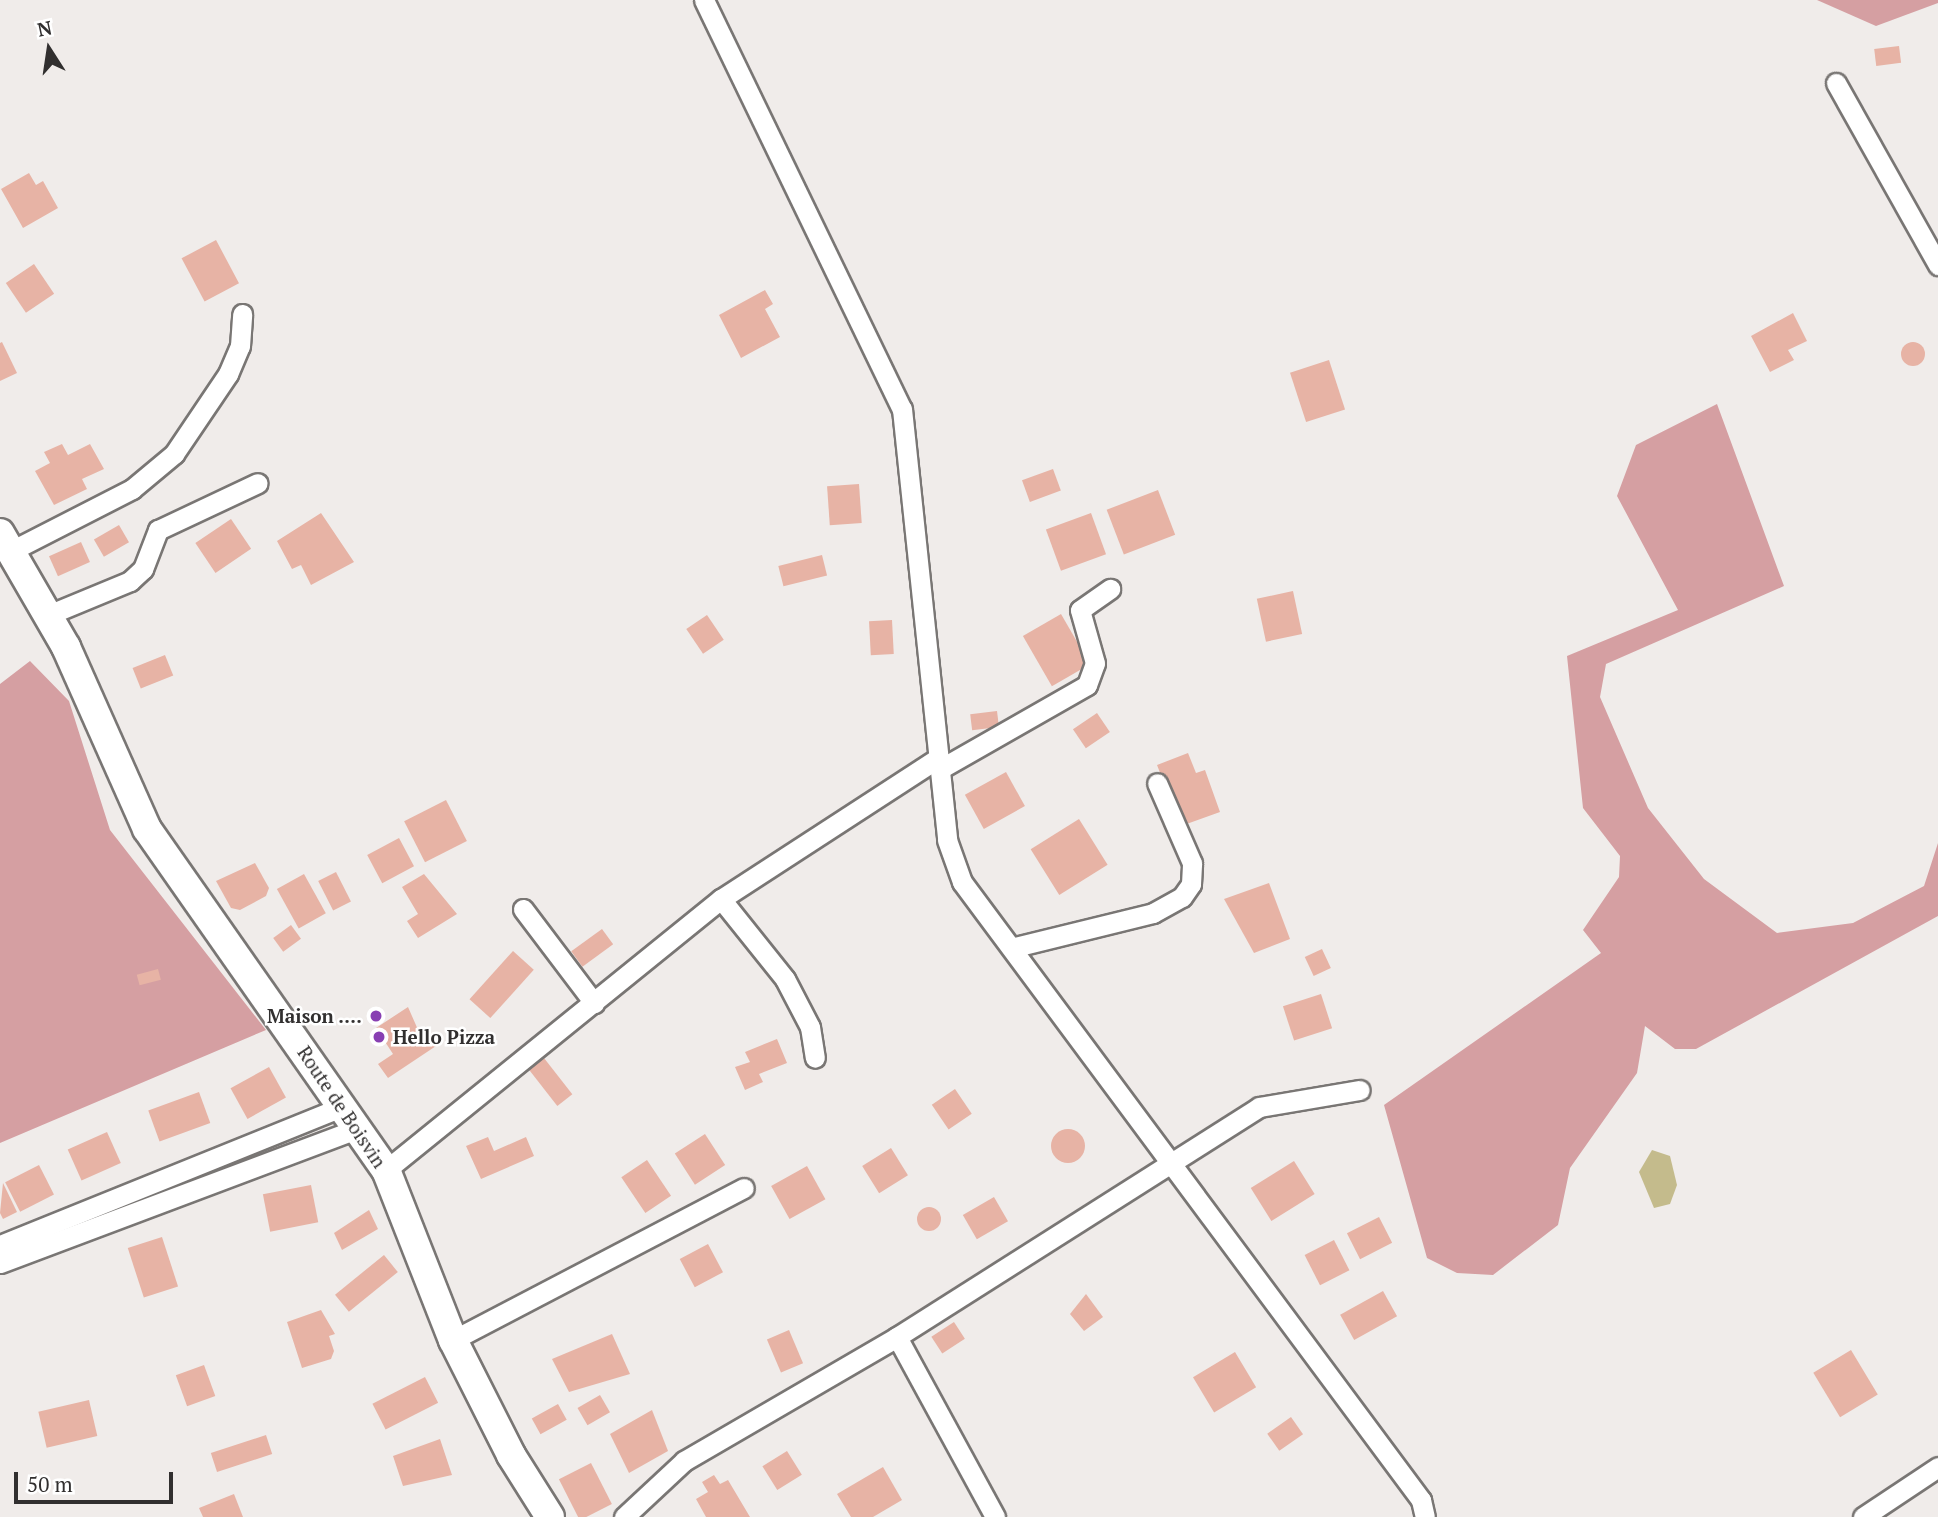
<!DOCTYPE html>
<style>
body{margin:0}
#map{position:relative;width:1938px;height:1517px;overflow:hidden;background:#f0ecea;font-family:"PT Serif",serif}
div>[style]{position:absolute}
.forest>*{inset:0;background:#d59fa2}
.water>*{inset:0;background:#c4bb8c}
.building>*{inset:0;background:#e7b3a5;transform-origin:0 0}
.round{border-radius:50%}
.roads{filter:drop-shadow(2px 0 #797674) drop-shadow(-2px 0 #797674) drop-shadow(0 2px #797674) drop-shadow(0 -2px #797674)}
.minor>*{height:19px;margin:-9.5px;padding:0 9.5px;transform-origin:9.5px;border-radius:9.5px;background:#fff}
.secondary>*{height:28px;margin:-14px;padding:0 14px;transform-origin:14px;border-radius:14px;background:#fff}
.dots>*{width:19px;height:19px;translate:-50% -50%;box-sizing:border-box;border:4px solid #fff;border-radius:50%}
span{translate:-50% -50%;white-space:nowrap;text-align:center;line-height:1.15;-webkit-text-stroke:5px #fff;paint-order:stroke}
.poi-label{font-size:19px;color:#312f2f;font-weight:700}
.right{translate:-100% -50%;text-align:right}
.left{translate:0 -50%;text-align:left}
.street-label{font-size:19px;color:#312f2f}
.north{position:absolute;left:14px;top:14px;width:70px;height:70px;-webkit-text-stroke:5px #fff;paint-order:stroke;rotate:348deg;font-size:19px;font-weight:700;line-height:28px;text-align:center;color:#312f2f}
.north::after{content:'';display:block;margin:auto;width:24px;height:32px;background:#312f2f;clip-path:polygon(50% 0,100% 100%,50% 72%,0 100%)}
.scale{position:absolute;left:14px;top:1472px;width:159px;height:32px;box-sizing:border-box;border:4px solid #312f2f;border-top:0;padding-left:9px;font-size:21px;line-height:24px;white-space:nowrap;color:#312f2f;-webkit-text-stroke:5px #fff;paint-order:stroke}
</style>
<div id="map">
<div class="forest">
<i style="clip-path:polygon(1817px 0,1938px 0,1938px 3px,1876px 26px)"></i>
<i style="clip-path:polygon(1717px 404px,1784px 586px,1606px 664px,1600px 697px,1648px 808px,1704px 879px,1777px 933px,1853px 923px,1924px 886px,1938px 843px,1938px 916px,1696px 1049px,1675px 1049px,1645px 1026px,1637px 1073px,1570px 1168px,1558px 1225px,1493px 1275px,1457px 1273px,1427px 1258px,1384px 1105px,1601px 953px,1583px 930px,1619px 877px,1620px 856px,1583px 808px,1567px 656px,1678px 610px,1617px 496px,1636px 445px)"></i>
<i style="clip-path:polygon(30px 661px,69px 701px,110px 830px,266px 1030px,0 1143px,0 684px)"></i>
</div>
<div class="water">
<i style="clip-path:polygon(1652px 1150px,1670px 1156px,1677px 1185px,1670px 1204px,1654px 1208px,1639px 1172px)"></i>
</div>
<div class="building">
<i style="left:1899px;top:46px;width:17px;height:25px;rotate:83deg"></i>
<i style="clip-path:polygon(29px 173px,36px 185px,43px 181px,58px 208px,23px 228px,1px 189px)"></i>
<i style="left:216px;top:240px;width:49px;height:39px;rotate:62deg"></i>
<i style="left:34px;top:264px;width:36px;height:34px;rotate:56deg"></i>
<i style="clip-path:polygon(765px 290px,773px 304px,765px 309px,780px 337px,741px 358px,719px 315px)"></i>
<i style="clip-path:polygon(1793px 313px,1807px 341px,1788px 350px,1794px 360px,1770px 372px,1751px 336px)"></i>
<i style="clip-path:polygon(2px 342px,17px 373px,0 381px,0 343px)"></i>
<i class="round" style="left:1901px;top:342px;width:24px;height:24px"></i>
<i style="left:1329px;top:360px;width:52px;height:41px;rotate:72deg"></i>
<i style="clip-path:polygon(62px 444px,68px 455px,90px 444px,104px 469px,82px 479px,87px 489px,54px 505px,35px 471px,50px 463px,44px 452px)"></i>
<i style="left:1053px;top:469px;width:23px;height:33px;rotate:70deg"></i>
<i style="left:859px;top:484px;width:39px;height:32px;rotate:86deg"></i>
<i style="left:1158px;top:490px;width:48px;height:55px;rotate:69deg"></i>
<i style="clip-path:polygon(321px 513px,354px 562px,311px 585px,301px 565px,292px 569px,277px 541px)"></i>
<i style="left:1091px;top:513px;width:44px;height:48px;rotate:70deg"></i>
<i style="left:231px;top:519px;width:36px;height:43px;rotate:56deg"></i>
<i style="left:119px;top:525px;width:20px;height:29px;rotate:60deg"></i>
<i style="left:81px;top:542px;width:22px;height:35px;rotate:66deg"></i>
<i style="left:822px;top:555px;width:21px;height:45px;rotate:76deg"></i>
<i style="left:1293px;top:591px;width:44px;height:37px;rotate:78deg"></i>
<i style="left:1061px;top:614px;width:58px;height:44px;rotate:60deg"></i>
<i style="left:707px;top:615px;width:30px;height:25px;rotate:56deg"></i>
<i style="left:892px;top:620px;width:34px;height:23px;rotate:87deg"></i>
<i style="left:165px;top:655px;width:22px;height:35px;rotate:68deg"></i>
<i style="left:997px;top:711px;width:16px;height:27px;rotate:83deg"></i>
<i style="left:1097px;top:713px;width:23px;height:29px;rotate:56deg"></i>
<i style="clip-path:polygon(1188px 753px,1196px 773px,1205px 770px,1220px 812px,1181px 826px,1157px 765px)"></i>
<i style="left:1006px;top:772px;width:39px;height:47px;rotate:61deg"></i>
<i style="left:446px;top:800px;width:46px;height:47px;rotate:63deg"></i>
<i style="left:1079px;top:819px;width:54px;height:57px;rotate:58deg"></i>
<i style="left:399px;top:838px;width:32px;height:36px;rotate:62deg"></i>
<i style="clip-path:polygon(255px 863px,269px 888px,266px 896px,240px 910px,231px 908px,216px 881px)"></i>
<i style="left:336px;top:872px;width:33px;height:20px;rotate:63deg"></i>
<i style="left:304px;top:874px;width:45px;height:31px;rotate:61deg"></i>
<i style="clip-path:polygon(424px 874px,457px 914px,418px 938px,407px 921px,418px 914px,402px 887px)"></i>
<i style="clip-path:polygon(1269px 883px,1290px 939px,1254px 953px,1224px 899px)"></i>
<i style="left:291px;top:925px;width:17px;height:22px;rotate:54deg"></i>
<i style="left:602px;top:929px;width:19px;height:38px;rotate:54deg"></i>
<i style="left:1322px;top:949px;width:21px;height:19px;rotate:65deg"></i>
<i style="left:513px;top:951px;width:28px;height:65px;rotate:42deg"></i>
<i style="left:158px;top:969px;width:11px;height:22px;rotate:75deg"></i>
<i style="left:1321px;top:994px;width:36px;height:40px;rotate:72deg"></i>
<i style="clip-path:polygon(408px 1007px,419px 1032px,427px 1027px,439px 1044px,388px 1078px,378px 1064px,393px 1054px,376px 1028px)"></i>
<i style="clip-path:polygon(777px 1039px,787px 1063px,759px 1074px,763px 1082px,745px 1090px,735px 1067px,750px 1062px,745px 1052px)"></i>
<i style="left:544px;top:1058px;width:46px;height:19px;rotate:52deg"></i>
<i style="left:269px;top:1067px;width:35px;height:44px;rotate:61deg"></i>
<i style="left:955px;top:1089px;width:30px;height:28px;rotate:56deg"></i>
<i style="left:199px;top:1092px;width:33px;height:54px;rotate:70deg"></i>
<i class="round" style="left:1051px;top:1129px;width:34px;height:34px"></i>
<i style="left:107px;top:1132px;width:34px;height:43px;rotate:66deg"></i>
<i style="left:705px;top:1134px;width:37px;height:36px;rotate:57deg"></i>
<i style="clip-path:polygon(488px 1137px,494px 1151px,526px 1137px,534px 1156px,481px 1179px,466px 1146px)"></i>
<i style="left:891px;top:1148px;width:32px;height:34px;rotate:58deg"></i>
<i style="left:647px;top:1160px;width:43px;height:31px;rotate:56deg"></i>
<i style="left:1294px;top:1161px;width:39px;height:51px;rotate:58deg"></i>
<i style="left:39px;top:1165px;width:33px;height:38px;rotate:63deg"></i>
<i style="left:807px;top:1166px;width:38px;height:41px;rotate:61deg"></i>
<i style="clip-path:polygon(3px 1183px,17px 1212px,3px 1219px,0 1213px)"></i>
<i style="left:311px;top:1185px;width:38px;height:49px;rotate:79deg"></i>
<i style="left:994px;top:1197px;width:28px;height:36px;rotate:60deg"></i>
<i class="round" style="left:917px;top:1207px;width:24px;height:24px"></i>
<i style="clip-path:polygon(369px 1210px,378px 1229px,342px 1250px,334px 1233px)"></i>
<i style="left:1379px;top:1217px;width:29px;height:36px;rotate:63deg"></i>
<i style="left:162px;top:1237px;width:52px;height:36px;rotate:72deg"></i>
<i style="left:1334px;top:1240px;width:34px;height:33px;rotate:63deg"></i>
<i style="left:708px;top:1244px;width:32px;height:32px;rotate:62deg"></i>
<i style="left:384px;top:1255px;width:22px;height:63px;rotate:51deg"></i>
<i style="left:1383px;top:1291px;width:29px;height:49px;rotate:61deg"></i>
<i style="clip-path:polygon(1086px 1294px,1103px 1317px,1084px 1331px,1070px 1314px)"></i>
<i style="clip-path:polygon(321px 1310px,335px 1334px,329px 1336px,334px 1351px,331px 1359px,302px 1368px,287px 1322px)"></i>
<i style="left:954px;top:1322px;width:20px;height:27px;rotate:57deg"></i>
<i style="left:789px;top:1330px;width:36px;height:24px;rotate:67deg"></i>
<i style="clip-path:polygon(612px 1334px,630px 1374px,569px 1392px,552px 1359px)"></i>
<i style="left:1851px;top:1350px;width:52px;height:44px;rotate:59deg"></i>
<i style="left:1235px;top:1352px;width:41px;height:49px;rotate:59deg"></i>
<i style="left:204px;top:1365px;width:33px;height:30px;rotate:70deg"></i>
<i style="left:425px;top:1377px;width:29px;height:59px;rotate:63deg"></i>
<i style="left:600px;top:1395px;width:20px;height:26px;rotate:60deg"></i>
<i style="left:89px;top:1400px;width:37px;height:52px;rotate:77deg"></i>
<i style="left:558px;top:1404px;width:18px;height:30px;rotate:61deg"></i>
<i style="clip-path:polygon(652px 1410px,668px 1451px,629px 1473px,610px 1434px)"></i>
<i style="left:1291px;top:1417px;width:21px;height:29px;rotate:55deg"></i>
<i style="left:266px;top:1435px;width:20px;height:58px;rotate:72deg"></i>
<i style="clip-path:polygon(440px 1439px,452px 1475px,403px 1486px,393px 1456px)"></i>
<i style="left:787px;top:1451px;width:28px;height:29px;rotate:58deg"></i>
<i style="left:591px;top:1463px;width:46px;height:36px;rotate:63deg"></i>
<i style="clip-path:polygon(883px 1467px,902px 1500px,873px 1517px,851px 1517px,837px 1494px)"></i>
<i style="clip-path:polygon(714px 1475px,720px 1484px,728px 1480px,750px 1517px,706px 1517px,696px 1499px,708px 1492px,702px 1482px)"></i>
<i style="clip-path:polygon(234px 1494px,243px 1517px,203px 1517px,199px 1508px)"></i>
</div>
<div class="roads">
<div class="minor">
<i style="left:704px;top:0;width:454px;rotate:64.2deg"></i>
<i style="left:902px;top:409px;width:433px;rotate:84deg"></i>
<i style="left:947px;top:840px;width:45px;rotate:70.3deg"></i>
<i style="left:962px;top:882px;width:770px;rotate:53.4deg"></i>
<i style="left:1421px;top:1500px;width:17px;rotate:77deg"></i>
<i style="left:1836px;top:83px;width:209px;rotate:60.7deg"></i>
<i style="left:11px;top:551px;width:136px;rotate:-27.1deg"></i>
<i style="left:132px;top:489px;width:55px;rotate:-39.8deg"></i>
<i style="left:174px;top:454px;width:97px;rotate:-56deg"></i>
<i style="left:228px;top:374px;width:30px;rotate:-67deg"></i>
<i style="left:240px;top:346px;width:32px;rotate:-86deg"></i>
<i style="left:48px;top:615px;width:89px;rotate:-22.5deg"></i>
<i style="left:130px;top:581px;width:18px;rotate:-43deg"></i>
<i style="left:143px;top:569px;width:42px;rotate:-69deg"></i>
<i style="left:158px;top:530px;width:110px;rotate:-25.2deg"></i>
<i style="left:940px;top:769px;width:169px;rotate:-29.7deg"></i>
<i style="left:1087px;top:685px;width:23px;rotate:-70deg"></i>
<i style="left:1095px;top:663px;width:55px;rotate:-105.8deg"></i>
<i style="left:1080px;top:610px;width:37px;rotate:-35deg"></i>
<i style="left:721px;top:899px;width:102px;rotate:51.3deg"></i>
<i style="left:785px;top:979px;width:54px;rotate:62.5deg"></i>
<i style="left:810px;top:1027px;width:31px;rotate:81deg"></i>
<i style="left:523px;top:909px;width:118px;rotate:52.9deg"></i>
<i style="left:1015px;top:947px;width:142px;rotate:-13.8deg"></i>
<i style="left:1153px;top:913px;width:33px;rotate:-29deg"></i>
<i style="left:1182px;top:897px;width:16px;rotate:-55deg"></i>
<i style="left:1191px;top:884px;width:21px;rotate:-87deg"></i>
<i style="left:1192px;top:863px;width:87px;rotate:-113.6deg"></i>
<i style="left:386px;top:1170px;width:431px;rotate:-39deg"></i>
<i style="left:721px;top:899px;width:259px;rotate:-33deg"></i>
<i style="left:0;top:1245px;width:371px;rotate:-22deg"></i>
<i style="left:0;top:1263px;width:384px;rotate:-20.6deg"></i>
<i style="left:897px;top:1337px;width:205px;rotate:61.4deg"></i>
<i style="left:453px;top:1340px;width:328px;rotate:-27.6deg"></i>
<i style="left:624px;top:1517px;width:82px;rotate:-43deg"></i>
<i style="left:684px;top:1461px;width:246px;rotate:-30.2deg"></i>
<i style="left:897px;top:1337px;width:429px;rotate:-32.4deg"></i>
<i style="left:1259px;top:1107px;width:102px;rotate:-9.6deg"></i>
<i style="left:1863px;top:1517px;width:90px;rotate:-33.7deg"></i>
</div>
<div class="secondary">
<i style="left:0;top:533px;width:132px;rotate:59.9deg"></i>
<i style="left:66px;top:647px;width:199px;rotate:66deg"></i>
<i style="left:147px;top:829px;width:416px;rotate:55deg"></i>
<i style="left:386px;top:1170px;width:183px;rotate:68.5deg"></i>
<i style="left:453px;top:1340px;width:129px;rotate:63.2deg"></i>
<i style="left:511px;top:1455px;width:73px;rotate:57.8deg"></i>
</div>
</div>
<div class="dots">
<i style="left:376px;top:1016px;background:#883fb2"></i>
<i style="left:379px;top:1037px;background:#883fb2"></i>
</div>
<div class="poi-label">
<span class="right" style="left:362px;top:1016px">Maison ....</span>
<span class="left" style="left:393px;top:1037px">Hello Pizza</span>
</div>
<div class="street-label">
<span style="left:342px;top:1107px;rotate:56deg">Route de Boisvin</span>
</div>
<div class="north">N</div>
<div class="scale">50 m</div>
</div>
